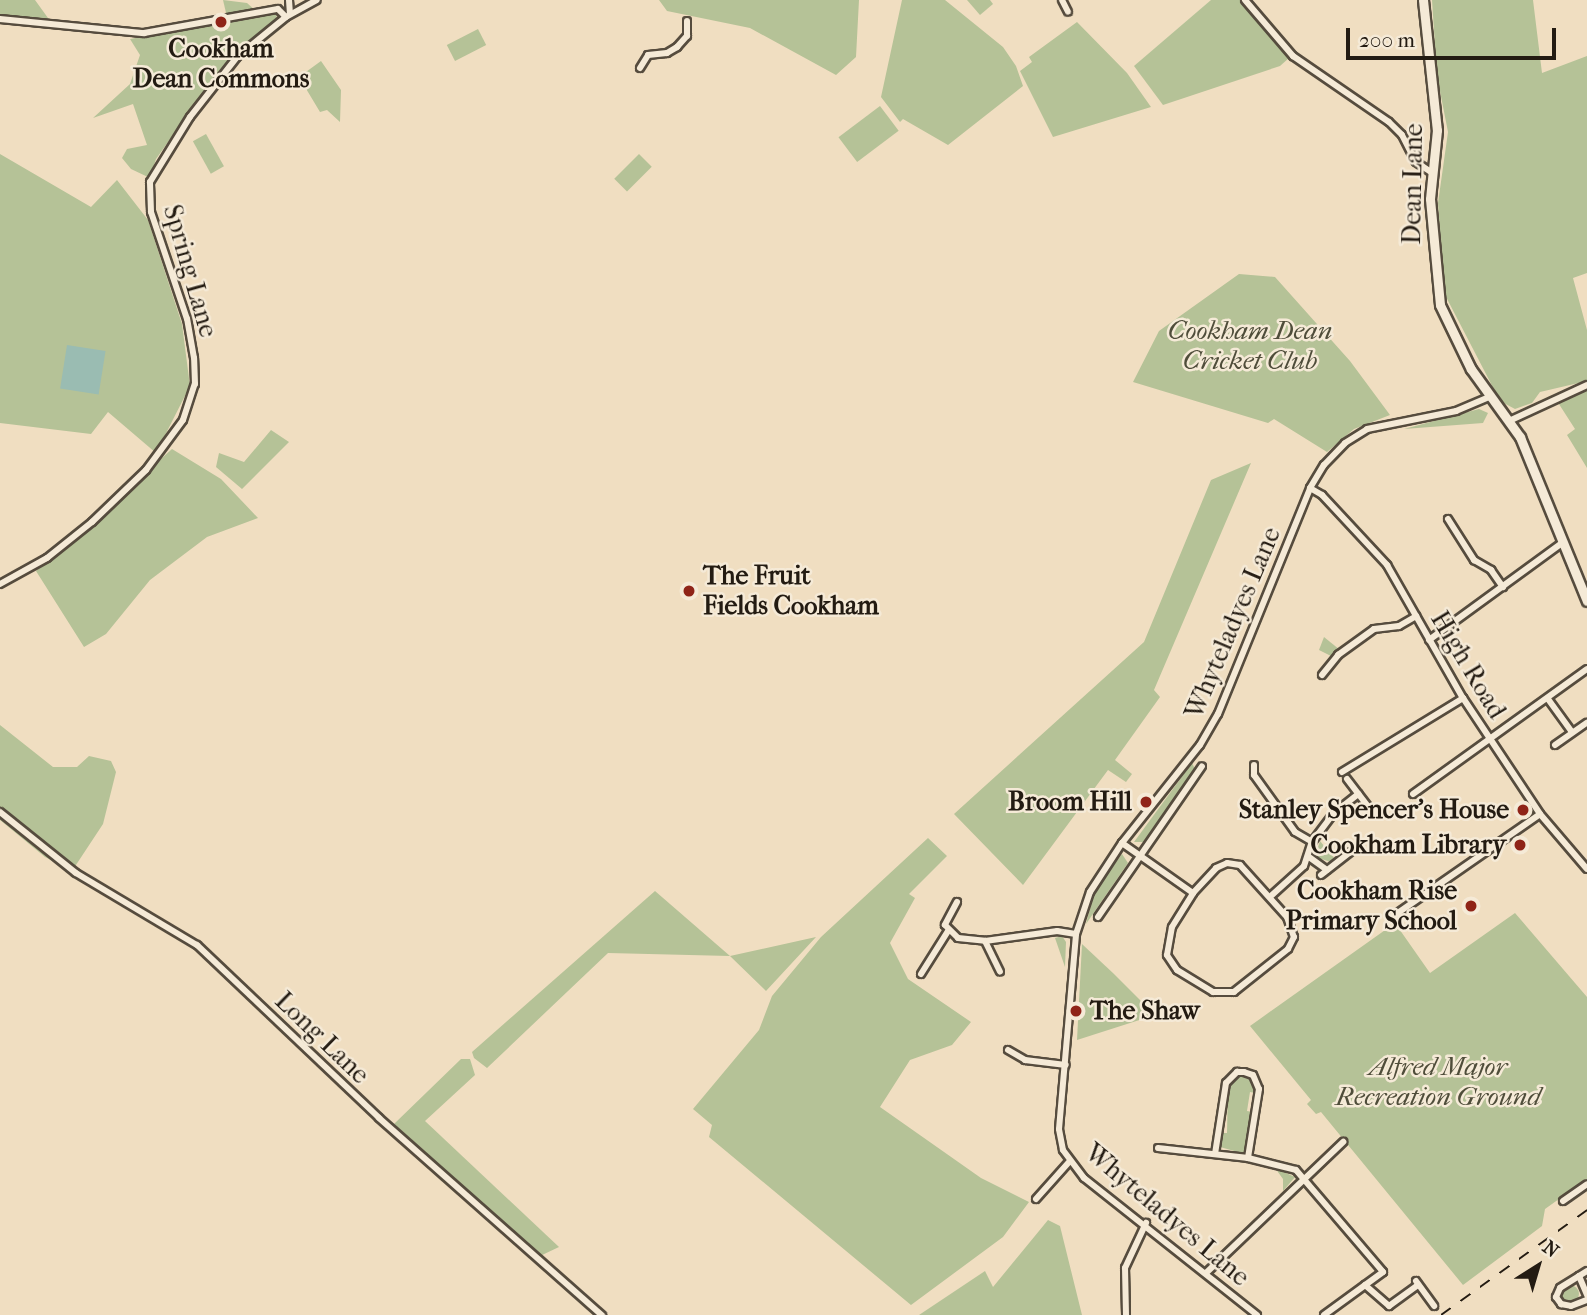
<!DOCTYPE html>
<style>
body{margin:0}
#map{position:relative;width:1587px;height:1315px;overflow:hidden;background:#f0dec1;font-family:"IM FELL French Canon",serif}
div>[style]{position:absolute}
.green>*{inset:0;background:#b5c297;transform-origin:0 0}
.round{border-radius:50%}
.water>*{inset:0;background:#9abcb2;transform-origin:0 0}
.roads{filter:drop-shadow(2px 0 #564c3e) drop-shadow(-2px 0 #564c3e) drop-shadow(0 2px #564c3e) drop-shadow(0 -2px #564c3e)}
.street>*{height:6px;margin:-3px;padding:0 3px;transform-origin:3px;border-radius:3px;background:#f5ead7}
.secondary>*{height:9px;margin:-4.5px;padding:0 4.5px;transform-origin:4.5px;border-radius:4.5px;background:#f5ead7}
.rail>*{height:2px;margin-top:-1px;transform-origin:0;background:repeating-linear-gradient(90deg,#231b12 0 12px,transparent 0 24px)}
.dots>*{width:19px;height:19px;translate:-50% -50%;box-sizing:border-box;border:4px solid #f5ead7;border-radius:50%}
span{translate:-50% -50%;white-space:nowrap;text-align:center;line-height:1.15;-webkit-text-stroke:5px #f5ead7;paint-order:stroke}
.poi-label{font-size:26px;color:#231b12;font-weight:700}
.left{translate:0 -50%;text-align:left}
.right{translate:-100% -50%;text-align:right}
.street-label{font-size:26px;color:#231b12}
.park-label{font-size:26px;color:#4f4d3a;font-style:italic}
.north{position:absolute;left:1503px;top:1231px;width:70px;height:70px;-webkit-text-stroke:5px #f5ead7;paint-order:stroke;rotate:37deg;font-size:19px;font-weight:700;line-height:28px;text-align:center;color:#231b12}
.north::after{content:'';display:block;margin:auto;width:24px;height:32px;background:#231b12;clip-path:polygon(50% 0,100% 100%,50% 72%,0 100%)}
.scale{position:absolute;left:1346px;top:28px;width:210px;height:32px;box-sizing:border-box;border:4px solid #231b12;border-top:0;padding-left:9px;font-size:21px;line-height:24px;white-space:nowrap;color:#231b12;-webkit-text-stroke:5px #f5ead7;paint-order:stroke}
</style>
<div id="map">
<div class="green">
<i style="clip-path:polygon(0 0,35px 0,48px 18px,58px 22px,0 18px)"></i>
<i style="clip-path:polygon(223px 0,247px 3px,256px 11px,227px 17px)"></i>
<i style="clip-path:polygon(659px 0,859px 0,856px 57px,836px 75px,750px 28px,667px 11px)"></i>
<i style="clip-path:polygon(902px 0,945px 0,1003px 47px,1016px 66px,1023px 86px,948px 145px,903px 119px,900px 122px,881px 97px)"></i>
<i style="clip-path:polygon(967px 0,990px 0,993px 4px,980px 15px)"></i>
<i style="clip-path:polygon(1211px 0,1240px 0,1289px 58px,1280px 66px,1163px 105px,1134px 66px)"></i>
<i style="clip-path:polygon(1432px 0,1533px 0,1542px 73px,1587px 56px,1587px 273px,1573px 278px,1587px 330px,1587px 381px,1540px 392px,1532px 403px,1515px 409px,1500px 401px,1444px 293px,1438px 203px,1448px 132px,1437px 76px)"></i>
<i style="clip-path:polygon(276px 13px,277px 19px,239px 50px,187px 115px,156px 159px,150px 178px,131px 169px,122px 158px,127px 149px,147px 145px,133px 104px,93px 118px,130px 84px,140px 55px,130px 39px)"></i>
<i style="clip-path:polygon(1077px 22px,1127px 73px,1151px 107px,1053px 137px,1020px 71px,1032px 62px,1029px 57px)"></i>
<i style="left:478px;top:29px;width:18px;height:35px;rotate:63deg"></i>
<i style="clip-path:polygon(321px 61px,341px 90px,340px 122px,327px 110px,320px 112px,299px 77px)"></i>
<i style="left:880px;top:106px;width:31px;height:52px;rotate:53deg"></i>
<i style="left:206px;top:134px;width:37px;height:15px;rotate:61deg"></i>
<i style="clip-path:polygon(0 154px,91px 207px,117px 180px,148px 220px,182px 324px,190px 386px,156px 453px,108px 412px,91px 434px,0 423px)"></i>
<i style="left:639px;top:154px;width:18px;height:35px;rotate:45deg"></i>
<i style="clip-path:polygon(1239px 274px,1275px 277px,1350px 361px,1390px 415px,1354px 429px,1327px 452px,1274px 419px,1268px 423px,1133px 382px,1159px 331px)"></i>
<i style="clip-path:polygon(1587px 390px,1587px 468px,1567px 435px,1575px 429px,1557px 401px)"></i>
<i style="clip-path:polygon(1479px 409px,1488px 413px,1483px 423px,1404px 429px)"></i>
<i style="clip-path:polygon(271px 430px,289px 442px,242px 489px,216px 467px,219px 453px,244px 462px)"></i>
<i style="clip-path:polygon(172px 449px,221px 479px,258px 518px,207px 537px,150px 580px,106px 634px,84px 647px,36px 571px)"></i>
<i style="clip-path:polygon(1251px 463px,1154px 690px,1160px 697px,1115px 760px,1132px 774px,1126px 782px,1108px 770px,1023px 885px,954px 814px,1144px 642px,1211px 480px)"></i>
<i style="clip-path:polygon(1324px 637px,1340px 650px,1333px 657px,1319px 650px)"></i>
<i style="clip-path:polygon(0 725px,53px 767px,77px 767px,89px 756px,111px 761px,116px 772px,103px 824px,72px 871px,45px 857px,0 820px)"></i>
<i style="clip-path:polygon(1192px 763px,1195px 769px,1144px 842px,1134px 842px)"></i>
<i style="clip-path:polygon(928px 838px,947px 856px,909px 894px,915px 898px,890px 943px,908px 979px,971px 1022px,952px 1045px,910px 1060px,880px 1107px,981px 1178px,1029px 1202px,1003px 1237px,911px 1305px,709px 1137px,712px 1125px,693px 1109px,759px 1030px,772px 996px,821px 937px)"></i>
<i style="clip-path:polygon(1320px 841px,1335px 859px,1331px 862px,1315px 857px)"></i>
<i style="clip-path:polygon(1122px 854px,1128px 863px,1086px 924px,1094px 892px)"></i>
<i style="clip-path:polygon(655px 891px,730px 956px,816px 937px,766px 991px,730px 956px,608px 953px,487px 1068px,474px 1058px,472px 1052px)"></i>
<i style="clip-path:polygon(1515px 913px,1587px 997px,1587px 1179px,1545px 1209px,1542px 1226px,1463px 1285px,1321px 1112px,1316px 1114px,1307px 1104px,1311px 1100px,1250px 1026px,1395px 923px,1430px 973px)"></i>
<i style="clip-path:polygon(1062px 936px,1066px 942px,1065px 967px,1055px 938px)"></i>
<i style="clip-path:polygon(1082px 944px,1114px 974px,1155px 1015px,1077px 1040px)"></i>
<i style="clip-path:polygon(461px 1059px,470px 1059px,475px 1075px,425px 1121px,559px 1247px,540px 1256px,394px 1124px)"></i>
<i style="clip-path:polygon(1236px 1074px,1250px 1077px,1256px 1087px,1255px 1093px,1250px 1092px,1247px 1111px,1253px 1112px,1245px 1154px,1220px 1147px,1222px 1133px,1227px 1133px,1228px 1083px)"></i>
<i style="clip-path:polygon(1275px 1168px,1295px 1177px,1283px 1191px,1283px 1179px)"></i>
<i style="clip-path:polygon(1048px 1220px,1060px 1226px,1082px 1315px,919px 1315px,985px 1271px,993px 1287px)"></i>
<i class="round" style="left:1561px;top:1285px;width:18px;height:18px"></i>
</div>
<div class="water">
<i style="left:67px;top:345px;width:39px;height:44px;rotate:9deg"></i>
</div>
<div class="roads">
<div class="street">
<i style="left:289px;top:0;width:14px;rotate:86deg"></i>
<i style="left:1062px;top:0;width:13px;rotate:63deg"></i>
<i style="left:1245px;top:0;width:74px;rotate:49.4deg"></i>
<i style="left:1293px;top:56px;width:116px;rotate:34.5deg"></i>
<i style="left:1389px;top:122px;width:18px;rotate:45deg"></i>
<i style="left:1402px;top:135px;width:30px;rotate:63deg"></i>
<i style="left:1416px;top:162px;width:18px;rotate:34deg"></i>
<i style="left:0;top:19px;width:145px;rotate:5.6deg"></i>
<i style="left:144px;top:33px;width:136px;rotate:-10.2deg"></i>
<i style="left:278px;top:9px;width:11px;rotate:45deg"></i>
<i style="left:286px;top:17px;width:35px;rotate:-29deg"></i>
<i style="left:640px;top:68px;width:15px;rotate:-58deg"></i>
<i style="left:648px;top:55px;width:19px;rotate:-6deg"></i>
<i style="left:667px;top:53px;width:12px;rotate:-31deg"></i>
<i style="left:677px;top:47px;width:15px;rotate:-48deg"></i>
<i style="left:687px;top:36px;width:15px;rotate:-90deg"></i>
<i style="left:1509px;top:421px;width:86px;rotate:-24.8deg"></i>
<i style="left:1310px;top:488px;width:14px;rotate:30deg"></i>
<i style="left:1322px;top:495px;width:96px;rotate:47.1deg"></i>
<i style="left:1387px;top:565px;width:153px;rotate:60.3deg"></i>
<i style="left:1463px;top:698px;width:139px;rotate:56.4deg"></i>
<i style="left:1540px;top:814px;width:72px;rotate:49.5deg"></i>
<i style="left:1448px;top:519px;width:49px;rotate:57.6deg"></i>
<i style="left:1474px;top:560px;width:20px;rotate:30deg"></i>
<i style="left:1491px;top:570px;width:21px;rotate:55deg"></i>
<i style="left:0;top:584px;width:54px;rotate:-29deg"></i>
<i style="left:47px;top:558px;width:58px;rotate:-38.7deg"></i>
<i style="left:92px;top:522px;width:75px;rotate:-43.9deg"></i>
<i style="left:146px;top:470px;width:62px;rotate:-53.5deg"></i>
<i style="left:183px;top:420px;width:38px;rotate:-72deg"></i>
<i style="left:195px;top:384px;width:26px;rotate:-92deg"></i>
<i style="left:194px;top:358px;width:40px;rotate:-100deg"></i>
<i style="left:187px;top:319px;width:113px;rotate:-108.6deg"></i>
<i style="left:151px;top:212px;width:30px;rotate:-92deg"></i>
<i style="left:150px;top:182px;width:76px;rotate:-58.4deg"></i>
<i style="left:190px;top:117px;width:76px;rotate:-51.9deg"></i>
<i style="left:237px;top:57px;width:63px;rotate:-39.2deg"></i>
<i style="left:1429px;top:640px;width:165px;rotate:-36.1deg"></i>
<i style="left:1322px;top:675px;width:26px;rotate:-51deg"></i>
<i style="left:1338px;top:655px;width:44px;rotate:-35.8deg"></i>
<i style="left:1374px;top:629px;width:25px;rotate:-7deg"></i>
<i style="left:1399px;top:626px;width:20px;rotate:-30deg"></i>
<i style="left:1548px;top:699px;width:41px;rotate:54deg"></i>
<i style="left:1555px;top:745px;width:39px;rotate:-35deg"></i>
<i style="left:1254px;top:765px;width:10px;rotate:90deg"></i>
<i style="left:1254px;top:775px;width:70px;rotate:54.3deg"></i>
<i style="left:1295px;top:832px;width:20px;rotate:30deg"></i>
<i style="left:1342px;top:772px;width:142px;rotate:-31.4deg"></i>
<i style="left:1347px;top:779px;width:43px;rotate:52.6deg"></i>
<i style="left:1413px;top:794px;width:214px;rotate:-35.7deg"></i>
<i style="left:0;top:812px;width:97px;rotate:38.8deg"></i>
<i style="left:76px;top:873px;width:141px;rotate:30.8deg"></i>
<i style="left:197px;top:945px;width:251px;rotate:43.5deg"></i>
<i style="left:379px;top:1118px;width:298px;rotate:41.5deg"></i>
<i style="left:1122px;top:843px;width:87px;rotate:35.2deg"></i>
<i style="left:1193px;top:893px;width:34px;rotate:-47deg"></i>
<i style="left:1216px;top:868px;width:12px;rotate:-24deg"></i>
<i style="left:1227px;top:863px;width:13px;rotate:9deg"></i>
<i style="left:1240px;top:865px;width:70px;rotate:47.9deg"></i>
<i style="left:1287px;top:917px;width:21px;rotate:71deg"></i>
<i style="left:1294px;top:937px;width:13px;rotate:117deg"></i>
<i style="left:1288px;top:949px;width:69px;rotate:141.5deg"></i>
<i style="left:1234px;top:992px;width:21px;rotate:180deg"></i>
<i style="left:1213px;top:992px;width:42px;rotate:-148.6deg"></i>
<i style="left:1177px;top:970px;width:18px;rotate:-124deg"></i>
<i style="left:1167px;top:955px;width:28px;rotate:-80deg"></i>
<i style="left:1172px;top:927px;width:40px;rotate:-58deg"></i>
<i style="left:1309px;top:857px;width:22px;rotate:36deg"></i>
<i style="left:1321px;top:875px;width:37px;rotate:-38deg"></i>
<i style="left:1272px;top:895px;width:43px;rotate:-42.2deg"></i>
<i style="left:1304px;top:866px;width:25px;rotate:-72deg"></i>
<i style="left:1312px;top:842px;width:36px;rotate:-53deg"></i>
<i style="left:1334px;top:813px;width:31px;rotate:-38deg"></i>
<i style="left:957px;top:902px;width:26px;rotate:118deg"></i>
<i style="left:945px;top:925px;width:18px;rotate:45deg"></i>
<i style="left:958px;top:938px;width:27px;rotate:6deg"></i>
<i style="left:985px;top:941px;width:73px;rotate:-7.9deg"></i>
<i style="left:1057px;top:931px;width:19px;rotate:9deg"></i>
<i style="left:1098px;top:917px;width:183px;rotate:-55.4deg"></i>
<i style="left:1392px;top:917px;width:180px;rotate:-34.8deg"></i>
<i style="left:985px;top:941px;width:34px;rotate:64deg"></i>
<i style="left:921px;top:974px;width:51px;rotate:-57.9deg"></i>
<i style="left:1008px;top:1050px;width:20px;rotate:30deg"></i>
<i style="left:1025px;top:1060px;width:41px;rotate:7deg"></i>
<i style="left:1158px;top:1148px;width:91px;rotate:6.3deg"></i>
<i style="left:1248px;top:1158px;width:49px;rotate:14deg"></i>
<i style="left:1296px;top:1170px;width:134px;rotate:49.5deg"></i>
<i style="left:1383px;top:1272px;width:73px;rotate:143.9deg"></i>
<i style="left:1215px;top:1154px;width:72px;rotate:-81.2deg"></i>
<i style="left:1226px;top:1083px;width:16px;rotate:-45deg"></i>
<i style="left:1237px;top:1072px;width:7px"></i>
<i style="left:1244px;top:1072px;width:9px;rotate:18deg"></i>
<i style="left:1253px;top:1075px;width:15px;rotate:67deg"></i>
<i style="left:1259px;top:1089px;width:70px;rotate:99.1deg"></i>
<i style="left:1036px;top:1199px;width:50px;rotate:-48.3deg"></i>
<i style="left:1563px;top:1201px;width:29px;rotate:-35deg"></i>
<i style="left:1587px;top:1271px;width:9px;rotate:148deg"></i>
<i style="left:1579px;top:1276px;width:21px;rotate:67deg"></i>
<i style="left:1206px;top:1273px;width:190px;rotate:-43.7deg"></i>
<i style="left:1579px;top:1276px;width:22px;rotate:148deg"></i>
<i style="left:1560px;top:1288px;width:10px;rotate:114deg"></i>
<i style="left:1556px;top:1297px;width:9px;rotate:54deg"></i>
<i style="left:1561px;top:1304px;width:10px;rotate:11deg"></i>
<i style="left:1571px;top:1306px;width:17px;rotate:-21deg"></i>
<i style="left:1416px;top:1281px;width:31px;rotate:54deg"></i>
<i style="left:1365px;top:1285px;width:32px;rotate:41deg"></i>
<i style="left:1389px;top:1306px;width:36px;rotate:-36deg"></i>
<i style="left:1126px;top:1315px;width:47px;rotate:-91.2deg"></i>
<i style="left:1125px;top:1268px;width:50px;rotate:-65deg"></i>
<i style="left:1257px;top:1315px;width:221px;rotate:-141.6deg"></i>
<i style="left:1084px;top:1178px;width:35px;rotate:-127deg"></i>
<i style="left:1063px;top:1150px;width:21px;rotate:-101deg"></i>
<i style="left:1059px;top:1129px;width:196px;rotate:-85deg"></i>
<i style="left:1076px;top:934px;width:44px;rotate:-71.6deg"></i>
<i style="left:1090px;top:892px;width:59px;rotate:-56.9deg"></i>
<i style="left:1122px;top:843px;width:125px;rotate:-51.5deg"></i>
<i style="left:1200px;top:745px;width:36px;rotate:-60deg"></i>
<i style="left:1218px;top:714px;width:244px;rotate:-67.8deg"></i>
<i style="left:1310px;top:488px;width:27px;rotate:-59deg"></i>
<i style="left:1324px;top:465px;width:30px;rotate:-46deg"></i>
<i style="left:1345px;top:443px;width:26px;rotate:-32deg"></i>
<i style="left:1367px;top:429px;width:91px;rotate:-11.4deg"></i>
<i style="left:1456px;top:411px;width:36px;rotate:-23deg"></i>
</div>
<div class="secondary">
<i style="left:1423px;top:0;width:131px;rotate:83.9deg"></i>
<i style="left:1437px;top:130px;width:69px;rotate:95.8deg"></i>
<i style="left:1430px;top:199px;width:106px;rotate:84.6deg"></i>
<i style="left:1440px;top:305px;width:71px;rotate:64.2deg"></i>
<i style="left:1471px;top:369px;width:84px;rotate:54.2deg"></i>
<i style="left:1520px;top:437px;width:177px;rotate:67.8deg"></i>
</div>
</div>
<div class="rail">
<i style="left:1441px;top:1315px;width:180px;rotate:-35.7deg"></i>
</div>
<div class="dots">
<i style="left:221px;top:22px;background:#8f2418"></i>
<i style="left:689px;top:591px;background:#8f2418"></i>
<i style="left:1146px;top:802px;background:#8f2418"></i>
<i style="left:1523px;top:810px;background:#8f2418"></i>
<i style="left:1520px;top:845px;background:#8f2418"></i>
<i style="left:1471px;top:906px;background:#8f2418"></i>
<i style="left:1076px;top:1011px;background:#8f2418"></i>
</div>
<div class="poi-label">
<span style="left:221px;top:64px">Cookham<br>Dean Commons</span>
<span class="left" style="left:703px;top:591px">The Fruit<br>Fields Cookham</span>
<span class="right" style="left:1132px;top:802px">Broom Hill</span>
<span class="right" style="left:1509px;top:810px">Stanley Spencer's House</span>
<span class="right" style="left:1506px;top:845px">Cookham Library</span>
<span class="right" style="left:1457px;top:906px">Cookham Rise<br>Primary School</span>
<span class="left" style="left:1090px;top:1011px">The Shaw</span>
</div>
<div class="street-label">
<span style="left:1413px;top:184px;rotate:-89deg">Dean Lane</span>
<span style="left:190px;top:271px;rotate:74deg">Spring Lane</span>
<span style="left:1233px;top:623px;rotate:-67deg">Whyteladyes Lane</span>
<span style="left:1468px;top:665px;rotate:59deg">High Road</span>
<span style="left:322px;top:1038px;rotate:44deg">Long Lane</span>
<span style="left:1167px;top:1215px;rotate:40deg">Whyteladyes Lane</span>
</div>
<div class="park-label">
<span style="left:1250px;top:346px">Cookham Dean<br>Cricket Club</span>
<span style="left:1438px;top:1082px">Alfred Major<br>Recreation Ground</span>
</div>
<div class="north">N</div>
<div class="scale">200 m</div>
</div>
